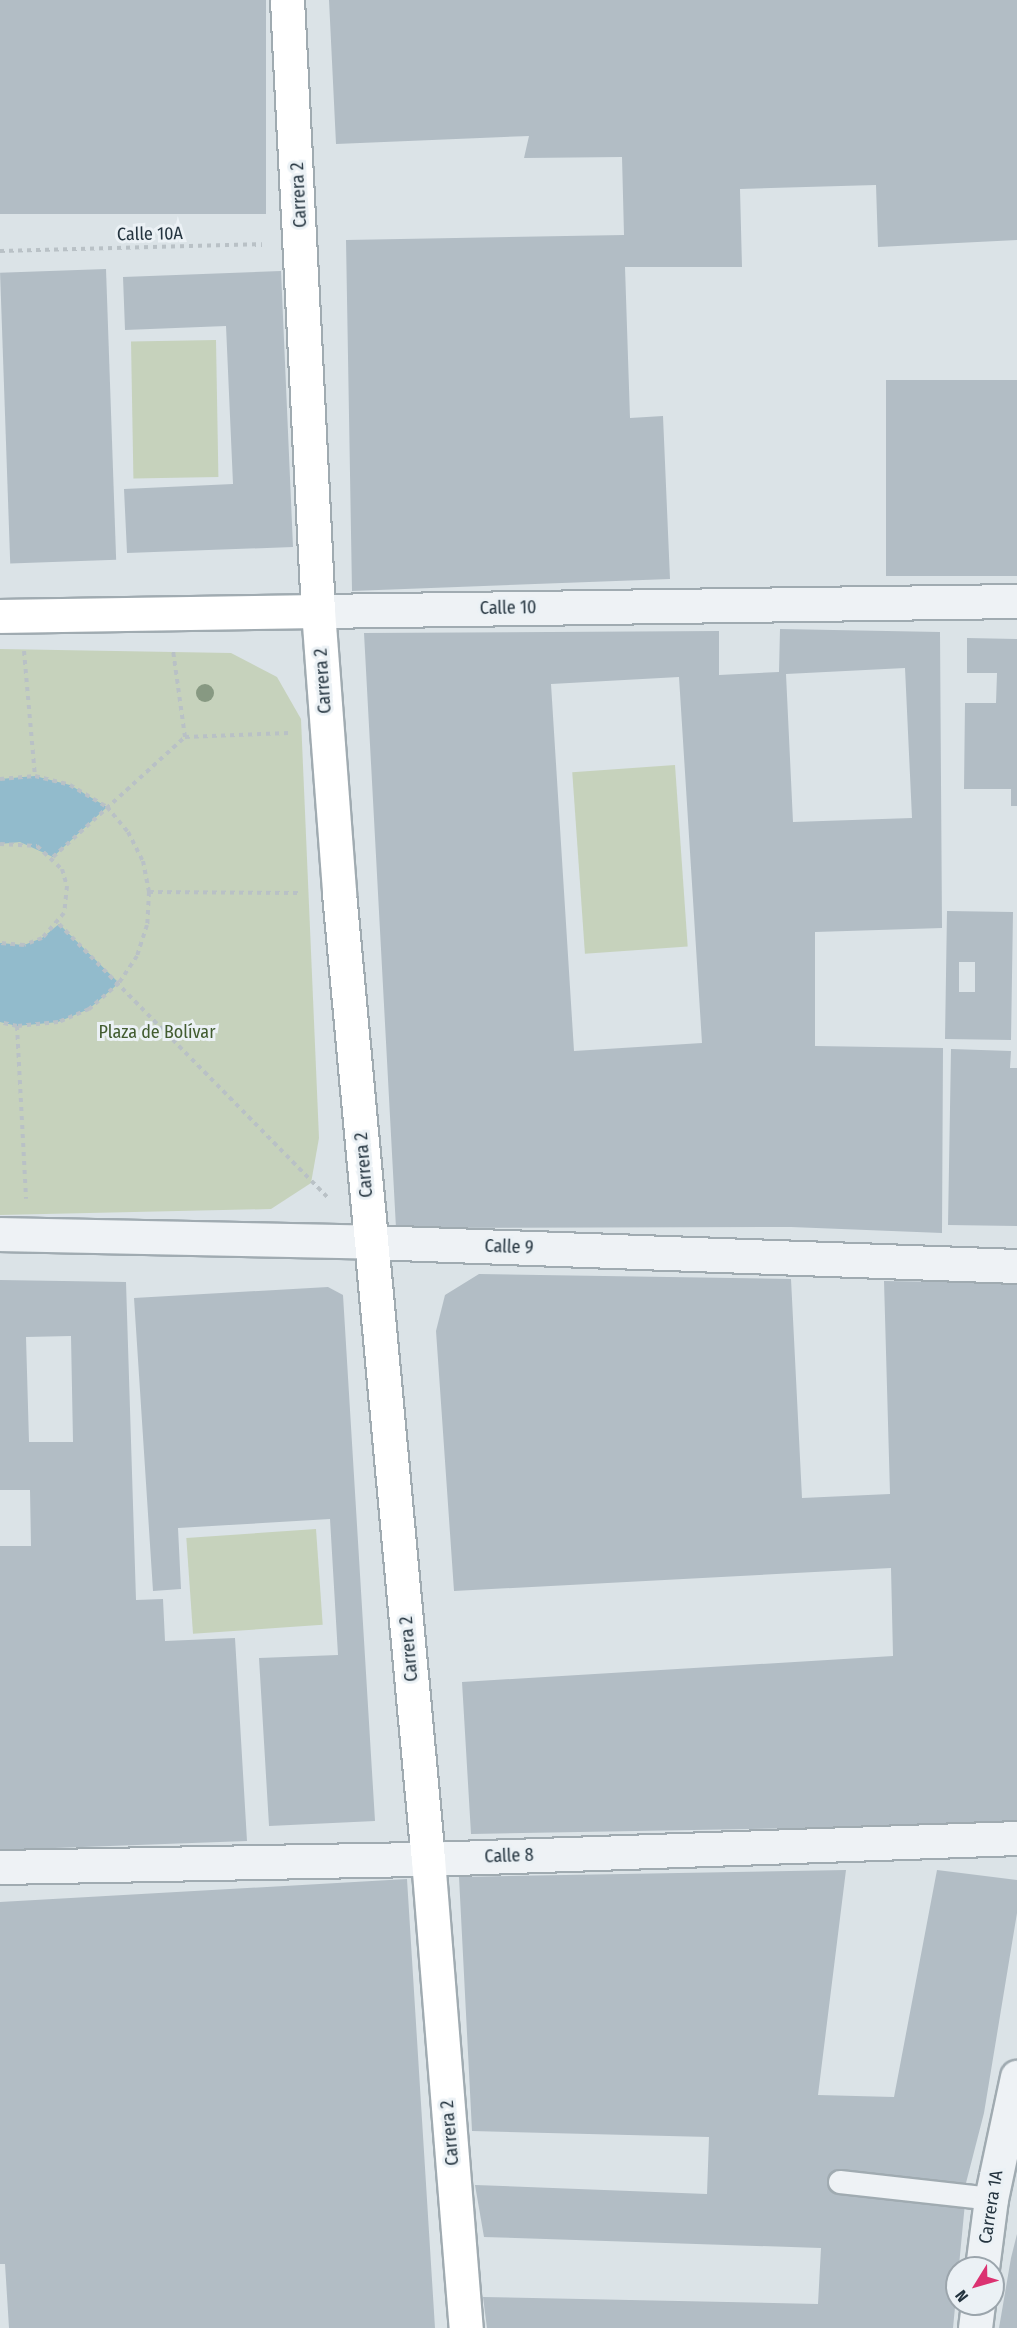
<!DOCTYPE html>
<meta charset="utf-8">
<style>
body{margin:0}
#map{position:relative;width:1017px;height:2328px;overflow:hidden;background:#dbe3e7;font-family:"Fira Sans Condensed",sans-serif}
div>[style]{position:absolute}
.green>*{inset:0;background:#c6d2bc;transform-origin:0 0}
.water>*{inset:0;background:#92bbcc}
.building>*{inset:0;background:#b2bdc5;transform-origin:0 0}
.path>*{height:4px;margin-top:-2px;transform-origin:0;background:repeating-linear-gradient(90deg,#b9c1c6 0 4.5px,transparent 0 9px)}
.roads{filter:drop-shadow(2px 0 #a0abb1) drop-shadow(-2px 0 #a0abb1) drop-shadow(0 2px #a0abb1) drop-shadow(0 -2px #a0abb1)}
.service>*{height:22px;margin:-11px;padding:0 11px;transform-origin:11px;border-radius:11px;background:#eef2f5}
.pedestrian>*{height:33px;margin:-16.5px;padding:0 16.5px;transform-origin:16.5px;border-radius:16.5px;background:#eef2f5}
.minor>*{height:33px;margin:-16.5px;padding:0 16.5px;transform-origin:16.5px;border-radius:16.5px;background:#eef2f5}
.tertiary>*{height:33px;margin:-16.5px;padding:0 16.5px;transform-origin:16.5px;border-radius:16.5px;background:#eef2f5}
.secondary>*{height:33px;margin:-16.5px;padding:0 16.5px;transform-origin:16.5px;border-radius:16.5px;background:#fff}
.trees>*{width:18px;height:18px;margin:-9px;border-radius:50%;background:#879982}
span{translate:-50% -50%;white-space:nowrap;text-align:center;line-height:1.15;-webkit-text-stroke:6px #ebf1f5;paint-order:stroke}
.street-label{font-size:18px;color:#24343f}
.park-label{font-size:18px;color:#425c30}
.north{position:absolute;left:945px;top:2256px;width:60px;height:60px;box-sizing:border-box;background:#ebf1f5;border:2px solid #9ba5ac;border-radius:50%;rotate:233deg;font-size:16px;font-weight:700;line-height:24px;text-align:center;color:#24343f}
.north::after{content:'';display:block;margin:auto;width:21px;height:27px;background:#db3271;clip-path:polygon(50% 0,100% 100%,50% 72%,0 100%)}
</style>
<div id="map">
<div class="green">
<i style="left:216px;top:340px;width:137px;height:85px;rotate:89deg"></i>
<i style="clip-path:polygon(0 649px,231px 653px,277px 677px,301px 719px,319px 1138px,311px 1183px,271px 1209px,0 1215px)"></i>
<i style="left:675px;top:765px;width:182px;height:103px;rotate:86deg"></i>
<i style="left:316px;top:1529px;width:96px;height:130px;rotate:86deg"></i>
</div>
<div class="water">
<i style="clip-path:polygon(35px 776px,70px 785px,107px 807px,53px 857px,20px 842px,0 844px,0 779px)"></i>
<i style="clip-path:polygon(59px 924px,119px 983px,89px 1009px,58px 1022px,17px 1026px,0 1022px,0 943px,24px 945px,42px 938px)"></i>
</div>
<div class="building">
<i style="left:0;top:0;width:266px;height:214px"></i>
<i style="clip-path:polygon(329px 0,1017px 0,1017px 240px,878px 247px,876px 185px,740px 189px,742px 267px,625px 267px,630px 418px,663px 416px,670px 579px,352px 591px,346px 240px,624px 235px,622px 157px,524px 158px,529px 136px,336px 144px)"></i>
<i style="left:106px;top:269px;width:291px;height:106px;rotate:88deg"></i>
<i style="clip-path:polygon(281px 271px,293px 547px,127px 553px,124px 489px,233px 484px,226px 326px,125px 330px,123px 277px)"></i>
<i style="left:1017px;top:380px;width:196px;height:131px;rotate:90deg"></i>
<i style="clip-path:polygon(evenodd,780px 629px,940px 632px,942px 928px,815px 932px,815px 1046px,943px 1048px,942px 1233px,791px 1227px,396px 1228px,364px 633px,719px 631px,719px 675px,779px 672px,780px 629px,905px 668px,912px 818px,793px 822px,786px 674px,905px 668px,780px 629px,679px 677px,702px 1043px,574px 1051px,551px 684px,679px 677px)"></i>
<i style="clip-path:polygon(967px 638px,1017px 639px,1017px 806px,1011px 806px,1011px 789px,964px 789px,965px 703px,996px 703px,997px 673px,967px 673px)"></i>
<i style="clip-path:polygon(evenodd,947px 911px,1013px 912px,1011px 1040px,945px 1039px,947px 911px,959px 962px,975px 962px,975px 992px,959px 992px,959px 962px)"></i>
<i style="clip-path:polygon(951px 1049px,1011px 1051px,1010px 1068px,1017px 1068px,1017px 1226px,948px 1225px)"></i>
<i style="clip-path:polygon(479px 1274px,791px 1279px,802px 1498px,890px 1494px,884px 1281px,1017px 1283px,1017px 1824px,471px 1834px,462px 1682px,893px 1656px,891px 1568px,454px 1591px,436px 1331px,445px 1295px)"></i>
<i style="clip-path:polygon(evenodd,0 1280px,126px 1282px,136px 1600px,163px 1599px,165px 1641px,235px 1638px,247px 1841px,0 1850px,0 1546px,31px 1546px,30px 1490px,0 1490px,0 1280px,71px 1336px,73px 1442px,29px 1442px,26px 1337px,71px 1336px)"></i>
<i style="clip-path:polygon(328px 1287px,343px 1295px,375px 1821px,269px 1826px,259px 1658px,338px 1655px,330px 1519px,178px 1528px,181px 1589px,153px 1591px,134px 1298px)"></i>
<i style="clip-path:polygon(846px 1870px,818px 2095px,894px 2097px,937px 1870px,1017px 1880px,1017px 1913px,984px 2113px,966px 2183px,832px 2171px,832px 2192px,965px 2203px,953px 2328px,487px 2328px,483px 2297px,818px 2304px,821px 2248px,484px 2237px,475px 2185px,707px 2194px,709px 2137px,472px 2131px,459px 1877px)"></i>
<i style="clip-path:polygon(407px 1879px,435px 2328px,9px 2328px,5px 2264px,0 2264px,0 1902px)"></i>
<i style="clip-path:polygon(1017px 2234px,1017px 2328px,999px 2328px,1011px 2258px)"></i>
</div>
<div class="path">
<i style="left:0;top:251px;width:262px;rotate:-1.5deg"></i>
<i style="left:24px;top:651px;width:125px;rotate:85deg"></i>
<i style="left:185px;top:737px;width:104px;rotate:-2.2deg"></i>
<i style="left:0;top:779px;width:35px;rotate:-5deg"></i>
<i style="left:35px;top:776px;width:36px;rotate:14deg"></i>
<i style="left:70px;top:785px;width:43px;rotate:30.7deg"></i>
<i style="left:107px;top:807px;width:33px;rotate:50deg"></i>
<i style="left:128px;top:832px;width:33px;rotate:63deg"></i>
<i style="left:143px;top:861px;width:32px;rotate:79deg"></i>
<i style="left:149px;top:892px;width:33px;rotate:93deg"></i>
<i style="left:147px;top:925px;width:33px;rotate:108deg"></i>
<i style="left:137px;top:956px;width:32px;rotate:124deg"></i>
<i style="left:119px;top:983px;width:40px;rotate:139deg"></i>
<i style="left:89px;top:1009px;width:34px;rotate:157deg"></i>
<i style="left:58px;top:1022px;width:41px;rotate:174.4deg"></i>
<i style="left:17px;top:1026px;width:17px;rotate:-167deg"></i>
<i style="left:0;top:844px;width:37px;rotate:3deg"></i>
<i style="left:37px;top:846px;width:34px;rotate:43deg"></i>
<i style="left:62px;top:869px;width:18px;rotate:74deg"></i>
<i style="left:67px;top:886px;width:27px;rotate:96deg"></i>
<i style="left:64px;top:913px;width:33px;rotate:131deg"></i>
<i style="left:42px;top:938px;width:19px;rotate:159deg"></i>
<i style="left:24px;top:945px;width:24px;rotate:-175deg"></i>
<i style="left:53px;top:857px;width:178px;rotate:-42.3deg"></i>
<i style="left:185px;top:737px;width:88px;rotate:-97.9deg"></i>
<i style="left:149px;top:892px;width:152px;rotate:0.4deg"></i>
<i style="left:59px;top:924px;width:385px;rotate:45.5deg"></i>
<i style="left:17px;top:1026px;width:173px;rotate:87deg"></i>
</div>
<div class="roads">
<div class="service">
<i style="left:840px;top:2182px;width:152px;rotate:6.4deg"></i>
</div>
<div class="pedestrian">
<i style="left:0;top:1234px;width:371px;rotate:1.2deg"></i>
</div>
<div class="minor">
<i style="left:318px;top:611px;width:699px;rotate:-0.82deg"></i>
<i style="left:371px;top:1242px;width:646px;rotate:2.13deg"></i>
<i style="left:0;top:1867px;width:428px;rotate:-1.1deg"></i>
<i style="left:428px;top:1859px;width:589px;rotate:-2.04deg"></i>
</div>
<div class="tertiary">
<i style="left:982px;top:2268px;width:70px;rotate:-82.6deg"></i>
<i style="left:991px;top:2199px;width:125px;rotate:-78deg"></i>
<i style="left:975px;top:2328px;width:24px;rotate:-83deg"></i>
</div>
<div class="secondary">
<i style="left:287px;top:0;width:612px;rotate:87.1deg"></i>
<i style="left:318px;top:611px;width:283px;rotate:85.7deg"></i>
<i style="left:339px;top:893px;width:970px;rotate:84.74deg"></i>
<i style="left:428px;top:1859px;width:471px;rotate:85.4deg"></i>
<i style="left:0;top:616px;width:318px;rotate:-0.9deg"></i>
</div>
</div>
<div class="trees">
<i style="left:205px;top:693px"></i>
</div>
<div class="street-label">
<span style="left:299px;top:195px;rotate:-93deg">Carrera 2</span>
<span style="left:150px;top:234px;rotate:-1deg">Calle 10A</span>
<span style="left:508px;top:608px;rotate:-1deg">Calle 10</span>
<span style="left:323px;top:681px;rotate:-94deg">Carrera 2</span>
<span style="left:364px;top:1165px;rotate:-95deg">Carrera 2</span>
<span style="left:509px;top:1247px;rotate:2deg">Calle 9</span>
<span style="left:409px;top:1649px;rotate:-95deg">Carrera 2</span>
<span style="left:509px;top:1856px;rotate:-2deg">Calle 8</span>
<span style="left:450px;top:2133px;rotate:-95deg">Carrera 2</span>
<span style="left:991px;top:2207px;rotate:-81deg">Carrera 1A</span>
</div>
<div class="park-label">
<span style="left:157px;top:1032px">Plaza de Bolívar</span>
</div>
<div class="north">N</div>
</div>
